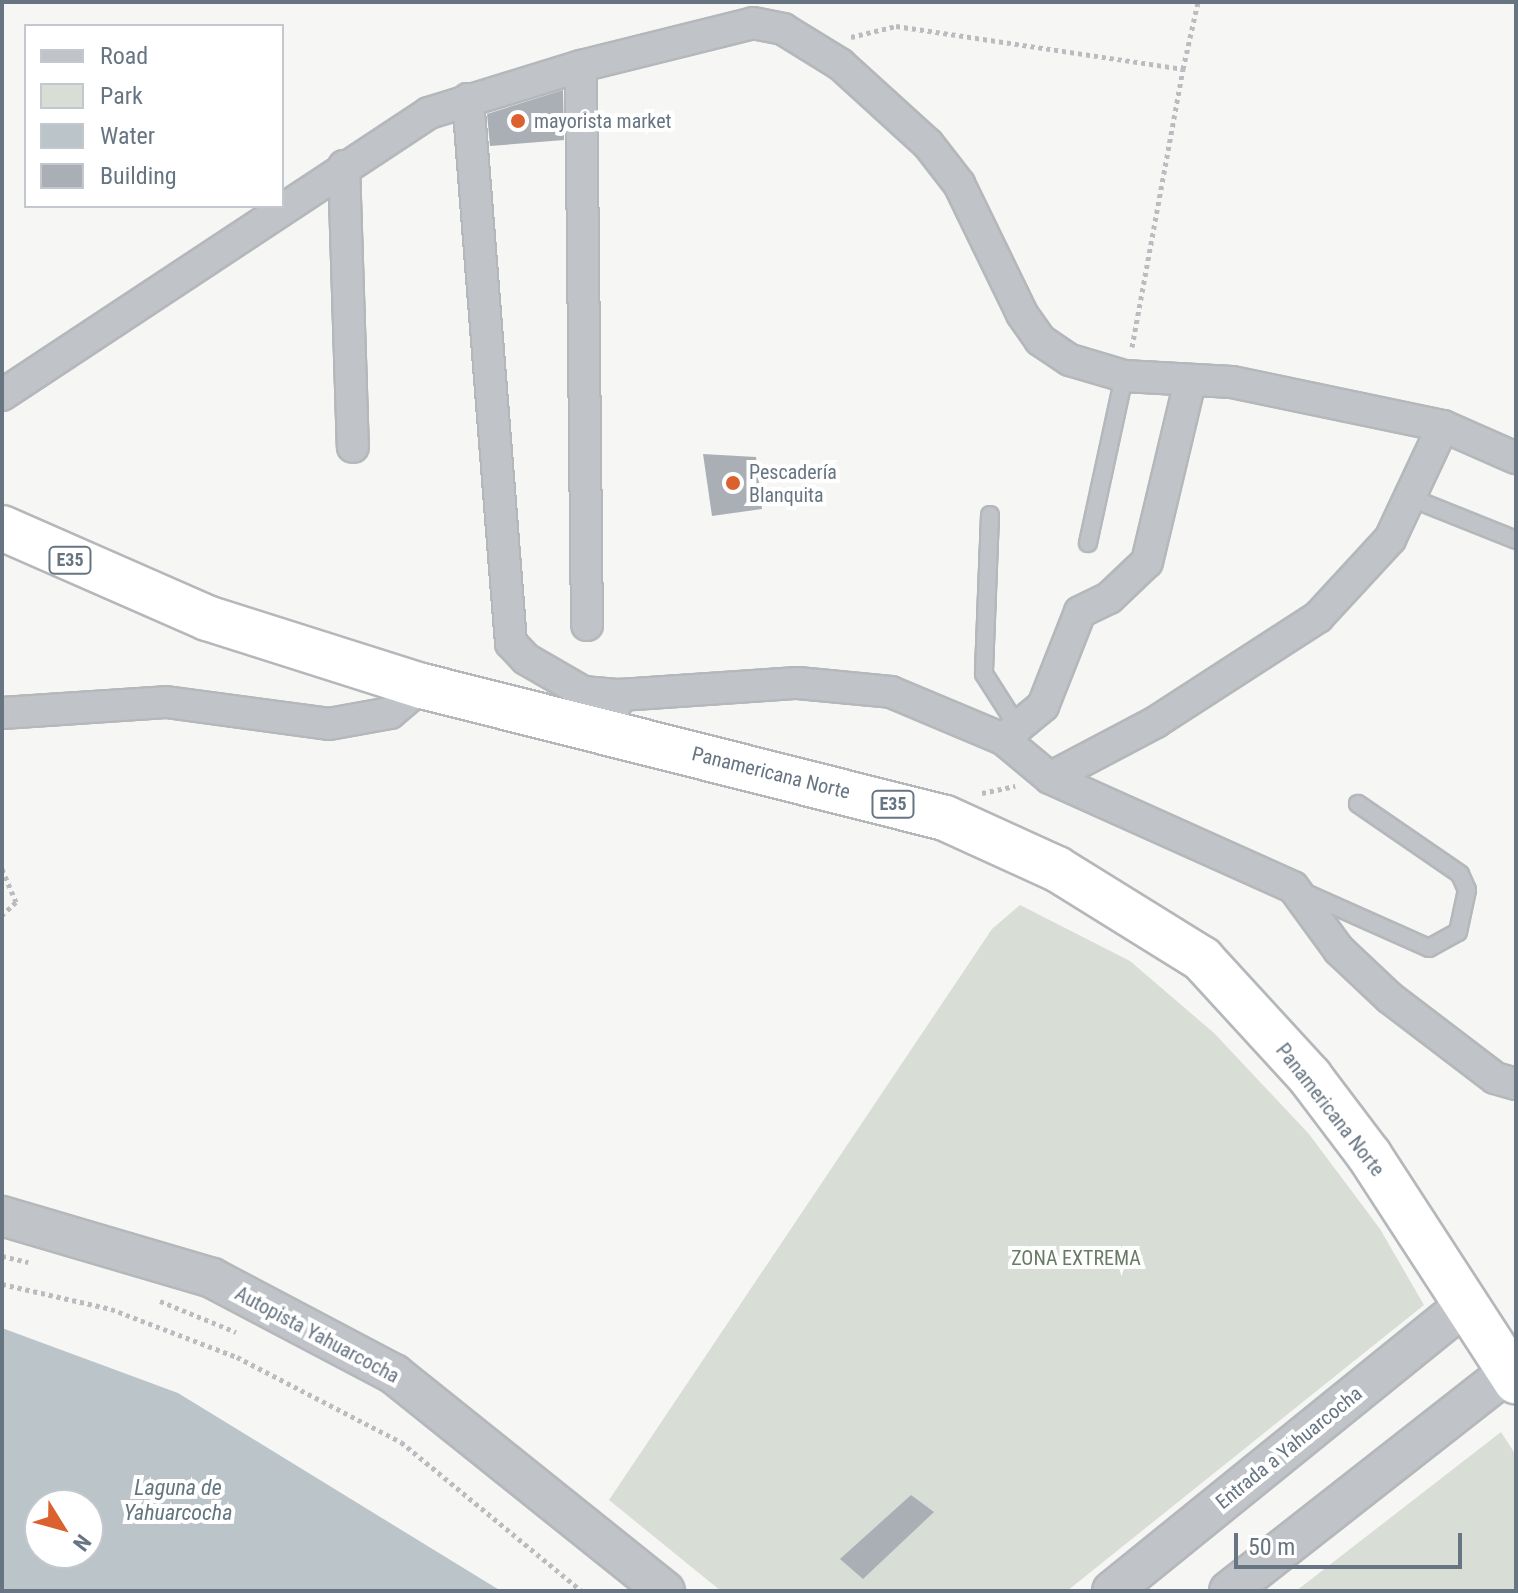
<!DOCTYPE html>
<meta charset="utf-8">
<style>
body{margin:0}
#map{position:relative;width:1518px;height:1593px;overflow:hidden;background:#f6f7f4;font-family:"Roboto Condensed",sans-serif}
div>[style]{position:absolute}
.green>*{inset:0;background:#d8ddd5}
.water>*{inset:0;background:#bac4c9}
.building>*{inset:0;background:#a9afb5}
.path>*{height:5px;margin-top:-2.5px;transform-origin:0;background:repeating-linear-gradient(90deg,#babcbf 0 4px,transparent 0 8px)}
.roads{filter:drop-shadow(2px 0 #b5b8bb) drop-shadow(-2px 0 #b5b8bb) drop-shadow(0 2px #b5b8bb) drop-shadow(0 -2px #b5b8bb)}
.service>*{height:16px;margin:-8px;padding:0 8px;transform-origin:8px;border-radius:8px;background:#c0c3c7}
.minor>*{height:30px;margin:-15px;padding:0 15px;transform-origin:15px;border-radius:15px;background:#c0c3c7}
.tertiary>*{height:38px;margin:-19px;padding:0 19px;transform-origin:19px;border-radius:19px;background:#c0c3c7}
.trunk>*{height:44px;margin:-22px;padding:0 22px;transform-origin:22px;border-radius:22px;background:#fff}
.dots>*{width:22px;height:22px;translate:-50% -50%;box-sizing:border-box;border:4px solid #fff;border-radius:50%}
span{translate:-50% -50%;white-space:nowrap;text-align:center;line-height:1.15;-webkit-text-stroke:8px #fff;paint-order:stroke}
.shield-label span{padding:2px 6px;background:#fff;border:2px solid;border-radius:6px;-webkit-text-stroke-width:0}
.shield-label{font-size:18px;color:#677583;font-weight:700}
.poi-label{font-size:20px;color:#677583}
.left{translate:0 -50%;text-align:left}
.street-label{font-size:20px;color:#677583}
.park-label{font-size:20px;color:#697b65}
.water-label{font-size:22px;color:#63767f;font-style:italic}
.frame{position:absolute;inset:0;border:4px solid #677583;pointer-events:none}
.legend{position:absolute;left:24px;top:24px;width:260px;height:184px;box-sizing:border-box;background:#fff;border:2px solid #c2c8cd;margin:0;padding:10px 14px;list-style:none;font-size:24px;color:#677583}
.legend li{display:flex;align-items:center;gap:16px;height:40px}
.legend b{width:40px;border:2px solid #c2c8cd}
.north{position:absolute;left:24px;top:1489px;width:80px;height:80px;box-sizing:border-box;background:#fff;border:2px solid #c2c8cd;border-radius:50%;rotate:127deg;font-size:22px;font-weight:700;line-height:32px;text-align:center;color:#677583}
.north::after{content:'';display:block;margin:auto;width:28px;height:36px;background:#db612f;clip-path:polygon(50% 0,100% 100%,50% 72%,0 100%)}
.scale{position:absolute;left:1234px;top:1533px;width:228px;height:36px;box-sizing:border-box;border:4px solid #677583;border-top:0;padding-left:10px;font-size:24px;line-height:28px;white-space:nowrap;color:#677583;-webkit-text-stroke:6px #fff;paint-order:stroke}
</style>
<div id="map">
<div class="green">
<i style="clip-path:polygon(1020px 905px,1130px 961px,1214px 1033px,1309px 1134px,1380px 1229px,1424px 1305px,1067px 1591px,721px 1591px,609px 1500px,992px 929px)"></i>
<i style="clip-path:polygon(1501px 1432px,1516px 1455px,1516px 1591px,1296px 1591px)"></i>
</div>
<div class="water">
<i style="clip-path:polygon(evenodd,2px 1328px,178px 1393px,501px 1591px,2px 1591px,2px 1328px,40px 1505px,88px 1505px,88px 1553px,40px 1553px,40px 1505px)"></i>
</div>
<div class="building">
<i style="clip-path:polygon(563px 90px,564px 140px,490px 146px,487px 114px)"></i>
<i style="clip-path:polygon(703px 454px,756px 457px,762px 509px,712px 516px)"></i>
<i style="clip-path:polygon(911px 1495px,934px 1512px,863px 1579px,840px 1559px)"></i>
</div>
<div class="path">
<i style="left:851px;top:37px;width:46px;rotate:-13.7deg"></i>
<i style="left:896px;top:26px;width:290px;rotate:8.5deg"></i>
<i style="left:1183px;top:69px;width:69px;rotate:-77.4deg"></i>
<i style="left:1132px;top:347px;width:283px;rotate:-79.6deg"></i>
<i style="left:982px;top:793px;width:34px;rotate:-12deg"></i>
<i style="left:2px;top:869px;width:36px;rotate:67deg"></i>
<i style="left:16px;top:902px;width:19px;rotate:137deg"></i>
<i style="left:2px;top:1256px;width:27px;rotate:13deg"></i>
<i style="left:2px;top:1284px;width:112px;rotate:12.9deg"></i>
<i style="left:111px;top:1309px;width:135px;rotate:20.9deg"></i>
<i style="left:237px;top:1357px;width:185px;rotate:27.4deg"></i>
<i style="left:401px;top:1442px;width:234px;rotate:39.5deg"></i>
<i style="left:160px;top:1301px;width:82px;rotate:22.2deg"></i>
</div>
<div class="roads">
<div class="service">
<i style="left:1411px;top:498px;width:113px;rotate:21.8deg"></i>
<i style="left:990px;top:515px;width:159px;rotate:92.2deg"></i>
<i style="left:984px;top:674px;width:65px;rotate:57.5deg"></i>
<i style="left:1088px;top:543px;width:171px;rotate:-77.8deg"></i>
<i style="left:1301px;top:891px;width:140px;rotate:24deg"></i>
<i style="left:1429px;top:948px;width:33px;rotate:-29deg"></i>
<i style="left:1458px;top:932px;width:43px;rotate:-77.9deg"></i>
<i style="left:1467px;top:890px;width:17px;rotate:-114deg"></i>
<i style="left:1460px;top:874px;width:124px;rotate:-145.5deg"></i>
</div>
<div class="minor">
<i style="left:581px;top:66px;width:559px;rotate:89.39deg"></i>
<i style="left:468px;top:99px;width:546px;rotate:85.48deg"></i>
<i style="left:511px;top:643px;width:22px;rotate:47deg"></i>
<i style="left:526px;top:659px;width:66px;rotate:30.1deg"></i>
<i style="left:583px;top:692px;width:37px;rotate:5deg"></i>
<i style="left:344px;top:166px;width:281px;rotate:88.2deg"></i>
<i style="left:2px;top:395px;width:512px;rotate:-33.44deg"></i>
<i style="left:429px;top:113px;width:159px;rotate:-17.2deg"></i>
<i style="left:581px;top:66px;width:177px;rotate:-14deg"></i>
<i style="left:753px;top:23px;width:31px;rotate:11deg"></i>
<i style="left:783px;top:29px;width:67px;rotate:31.6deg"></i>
<i style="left:840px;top:64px;width:119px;rotate:42.3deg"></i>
<i style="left:928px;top:144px;width:51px;rotate:52.2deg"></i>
<i style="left:959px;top:184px;width:144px;rotate:64.1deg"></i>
<i style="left:1022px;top:314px;width:32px;rotate:55deg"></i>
<i style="left:1040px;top:340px;width:36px;rotate:34deg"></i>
<i style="left:1070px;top:360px;width:56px;rotate:16.5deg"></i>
<i style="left:1124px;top:376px;width:108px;rotate:3.2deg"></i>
<i style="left:1232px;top:382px;width:216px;rotate:11.8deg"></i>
<i style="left:1443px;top:426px;width:80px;rotate:23.7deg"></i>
<i style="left:1443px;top:426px;width:125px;rotate:115.1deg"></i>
<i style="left:1390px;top:539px;width:106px;rotate:132.7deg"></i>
<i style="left:1318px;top:617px;width:193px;rotate:147.1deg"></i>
<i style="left:1156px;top:722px;width:120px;rotate:152.2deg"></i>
<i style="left:1050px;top:778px;width:266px;rotate:24.2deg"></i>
<i style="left:1293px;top:887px;width:78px;rotate:53.9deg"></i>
<i style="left:1339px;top:950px;width:70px;rotate:43.3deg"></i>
<i style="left:1390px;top:998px;width:132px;rotate:37.3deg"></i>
<i style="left:1495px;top:1078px;width:22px;rotate:16deg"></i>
<i style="left:2px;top:713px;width:164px;rotate:-3.8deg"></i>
<i style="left:166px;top:702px;width:164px;rotate:7.7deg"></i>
<i style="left:329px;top:724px;width:62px;rotate:-10.2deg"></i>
<i style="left:390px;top:713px;width:42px;rotate:-40.2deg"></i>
<i style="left:612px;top:713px;width:20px;rotate:-66deg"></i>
<i style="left:620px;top:695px;width:178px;rotate:-3.9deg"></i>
<i style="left:798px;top:683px;width:93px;rotate:5.5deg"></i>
<i style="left:891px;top:692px;width:121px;rotate:22.8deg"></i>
<i style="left:1050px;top:778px;width:61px;rotate:-140.3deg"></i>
<i style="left:1003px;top:739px;width:52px;rotate:-39.5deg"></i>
<i style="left:1043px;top:706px;width:101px;rotate:-68.5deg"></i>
<i style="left:1080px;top:612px;width:32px;rotate:-26deg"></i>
<i style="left:1109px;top:598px;width:52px;rotate:-43.5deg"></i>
<i style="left:1147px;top:562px;width:186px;rotate:-76.6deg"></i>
</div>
<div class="tertiary">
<i style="left:2px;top:1216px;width:219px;rotate:16.4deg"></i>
<i style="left:212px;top:1278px;width:206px;rotate:27.8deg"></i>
<i style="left:394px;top:1374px;width:347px;rotate:38.7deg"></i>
<i style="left:1112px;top:1591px;width:456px;rotate:-39deg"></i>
<i style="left:1229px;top:1591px;width:357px;rotate:-38.1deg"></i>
</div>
<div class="trunk">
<i style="left:2px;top:528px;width:224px;rotate:23.7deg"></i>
<i style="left:207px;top:618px;width:225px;rotate:17.6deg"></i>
<i style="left:422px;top:686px;width:539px;rotate:14.17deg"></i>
<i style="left:945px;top:818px;width:123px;rotate:24.5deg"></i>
<i style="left:1057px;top:869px;width:171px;rotate:31.8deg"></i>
<i style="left:1202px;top:959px;width:160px;rotate:47.5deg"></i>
<i style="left:1310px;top:1077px;width:98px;rotate:52.9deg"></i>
<i style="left:1369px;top:1155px;width:270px;rotate:57deg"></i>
</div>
</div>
<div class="dots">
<i style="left:518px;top:121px;background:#db612f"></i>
<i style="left:733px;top:483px;background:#db612f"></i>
</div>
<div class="shield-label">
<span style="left:70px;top:560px">E35</span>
<span style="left:893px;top:804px">E35</span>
</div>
<div class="poi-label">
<span class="left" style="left:534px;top:121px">mayorista market</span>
<span class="left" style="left:749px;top:484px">Pescadería<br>Blanquita</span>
</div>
<div class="street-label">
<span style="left:771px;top:773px;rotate:14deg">Panamericana Norte</span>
<span style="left:1330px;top:1110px;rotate:52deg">Panamericana Norte</span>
<span style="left:317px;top:1335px;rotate:28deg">Autopista Yahuarcocha</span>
<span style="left:1289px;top:1448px;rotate:-39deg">Entrada a Yahuarcocha</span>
</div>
<div class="park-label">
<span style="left:1076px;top:1258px">ZONA EXTREMA</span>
</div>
<div class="water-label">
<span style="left:178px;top:1500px">Laguna de<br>Yahuarcocha</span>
</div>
<div class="frame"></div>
<ul class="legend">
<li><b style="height:10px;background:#c0c3c7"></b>Road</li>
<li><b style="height:22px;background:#d8ddd5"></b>Park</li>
<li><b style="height:22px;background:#bac4c9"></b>Water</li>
<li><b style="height:22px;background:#a9afb5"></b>Building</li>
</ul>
<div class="north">N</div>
<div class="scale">50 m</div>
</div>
